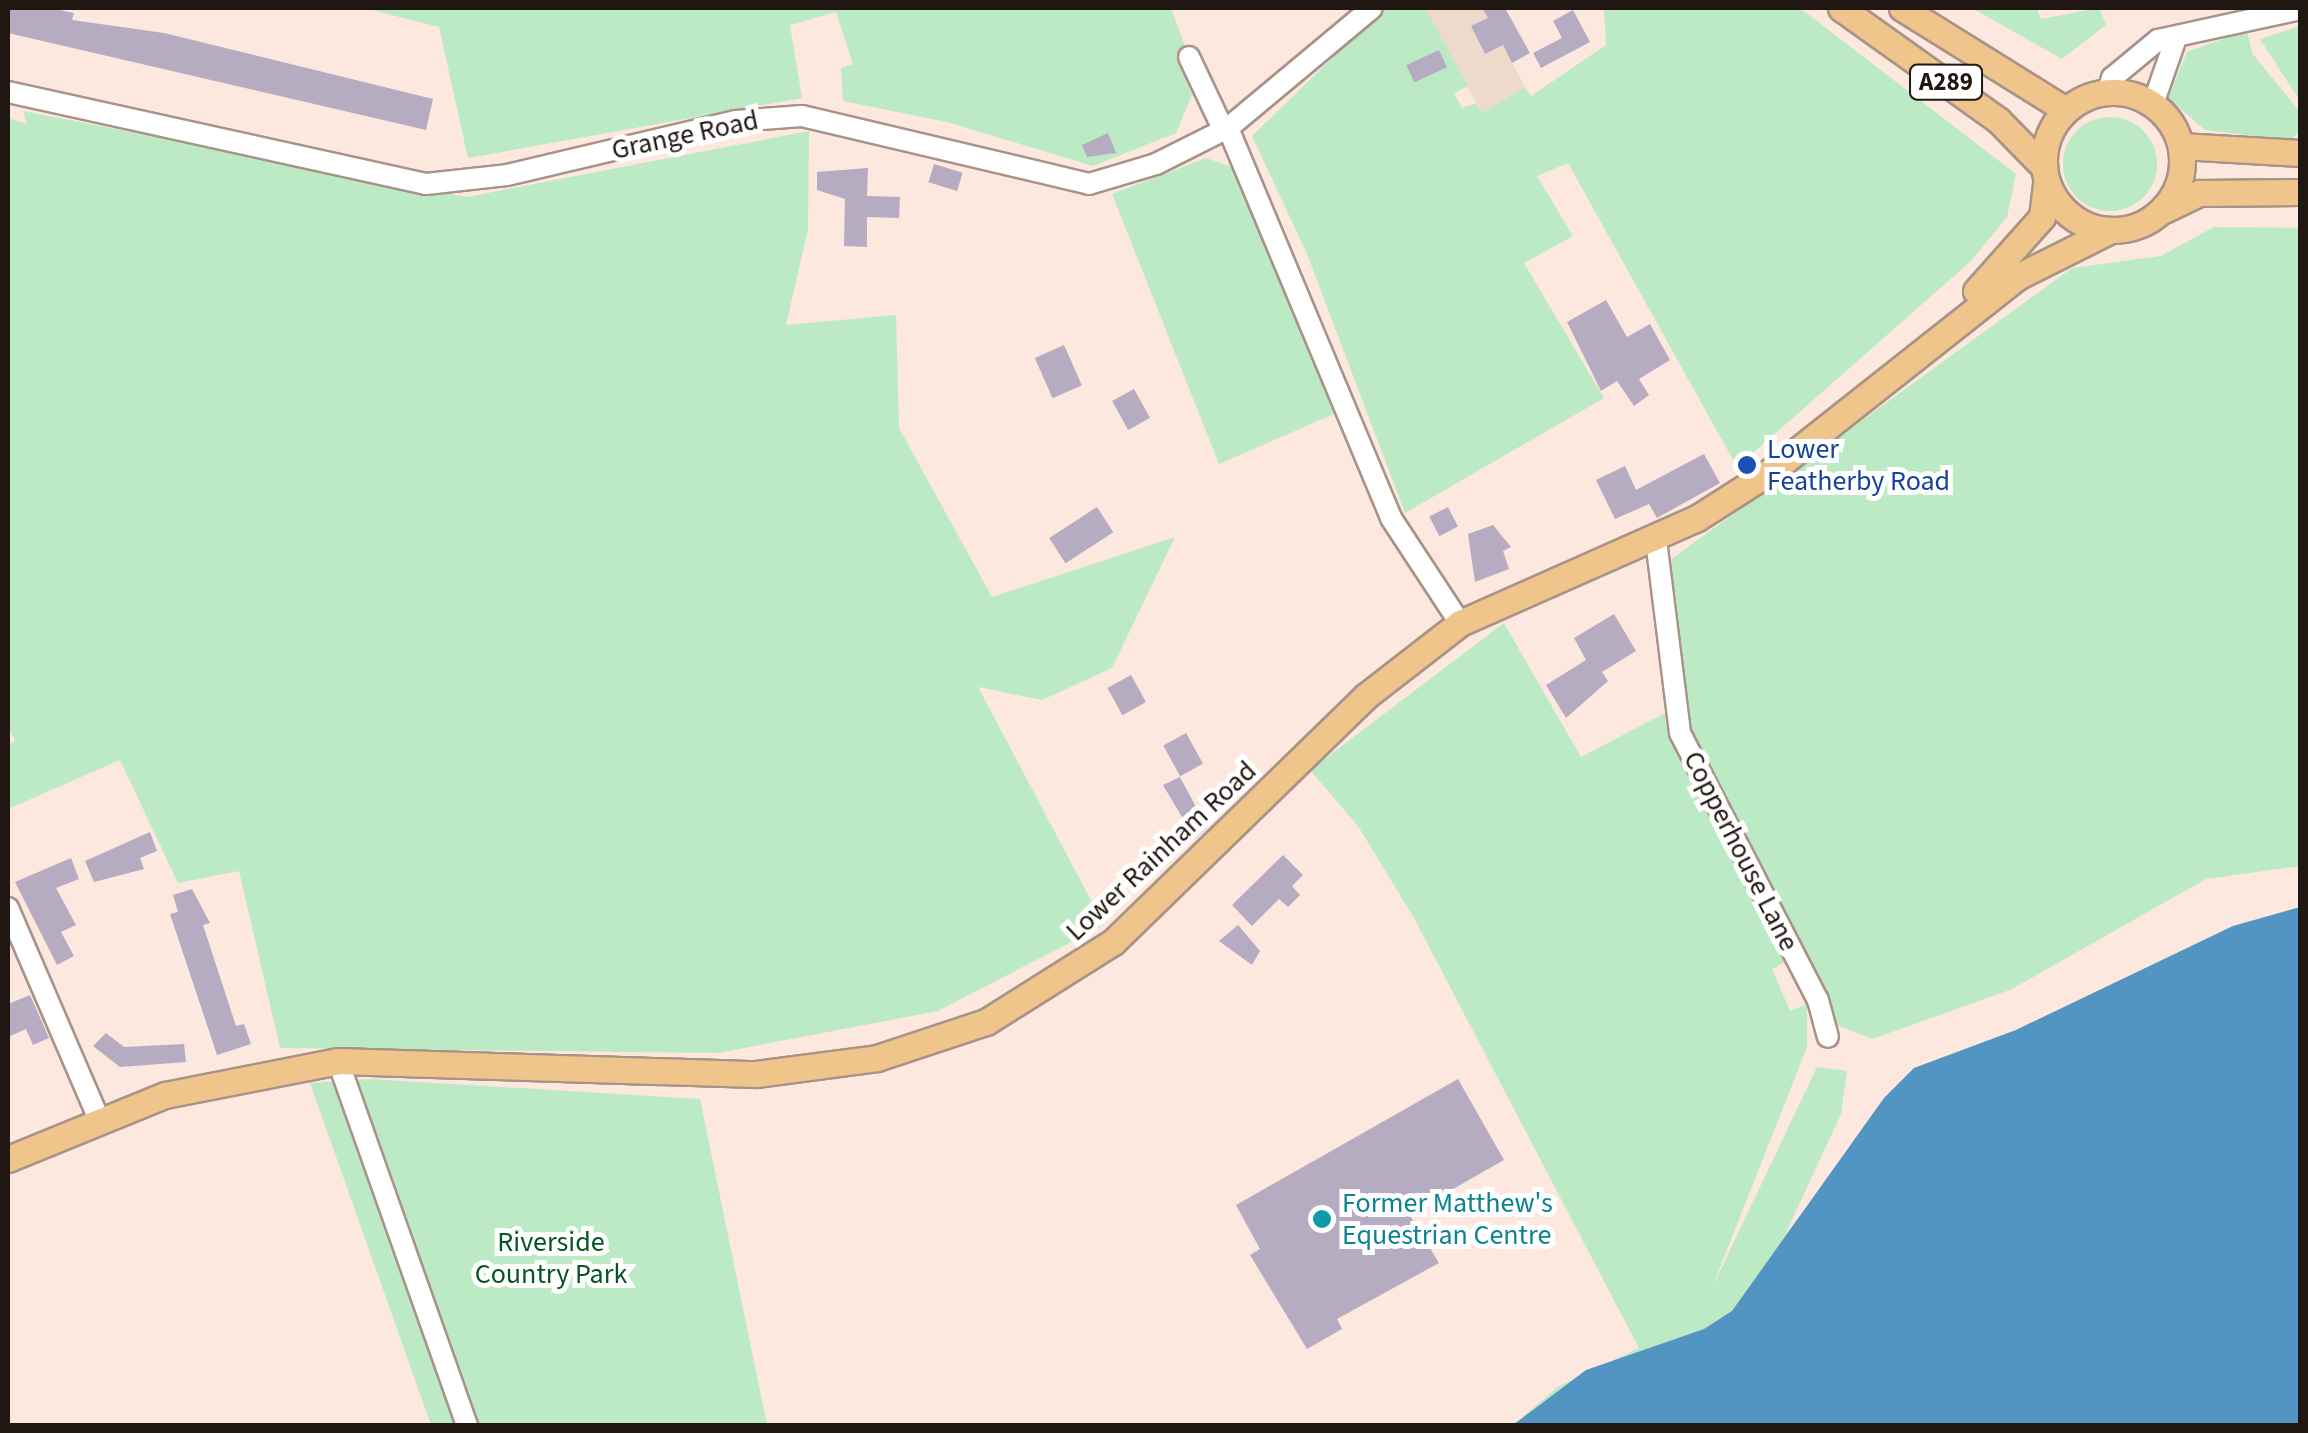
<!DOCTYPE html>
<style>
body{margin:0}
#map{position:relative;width:2308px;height:1433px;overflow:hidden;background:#fce8de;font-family:"Source Sans 3",sans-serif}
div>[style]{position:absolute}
.commercial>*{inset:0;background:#eedacb}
.green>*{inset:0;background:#bceac5}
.round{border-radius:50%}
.water>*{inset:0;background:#5295c2}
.building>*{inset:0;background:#b6acc2;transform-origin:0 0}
.roads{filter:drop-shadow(2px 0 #a99287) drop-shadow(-2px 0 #a99287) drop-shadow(0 2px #a99287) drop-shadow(0 -2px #a99287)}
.minor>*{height:20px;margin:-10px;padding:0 10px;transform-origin:10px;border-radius:10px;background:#fff}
.major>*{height:25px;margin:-12.5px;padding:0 12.5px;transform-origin:12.5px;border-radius:12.5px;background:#efc58c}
.major>.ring{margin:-12.5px;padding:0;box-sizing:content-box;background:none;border:25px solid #efc58c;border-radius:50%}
.dots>*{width:28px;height:28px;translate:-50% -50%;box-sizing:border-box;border:5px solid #fff;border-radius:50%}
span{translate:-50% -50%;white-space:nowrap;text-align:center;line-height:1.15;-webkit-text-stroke:10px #fff;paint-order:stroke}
.shield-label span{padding:2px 8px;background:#fff;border:2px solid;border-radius:8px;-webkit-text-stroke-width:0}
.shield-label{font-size:25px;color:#201713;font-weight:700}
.street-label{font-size:28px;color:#201713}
.transit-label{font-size:28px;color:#164399}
.left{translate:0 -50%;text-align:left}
.culture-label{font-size:28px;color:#0d838f}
.park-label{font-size:28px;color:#085326}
.frame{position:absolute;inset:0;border:10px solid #201713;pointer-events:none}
</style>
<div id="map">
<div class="commercial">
<i style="clip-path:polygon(1424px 8px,1483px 8px,1525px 87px,1482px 113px)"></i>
</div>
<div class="green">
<i style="clip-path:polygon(364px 8px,1171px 8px,1186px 49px,1175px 55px,1192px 95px,1176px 133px,1093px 166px,947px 122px,843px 101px,841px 68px,853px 64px,836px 12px,790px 25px,802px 98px,468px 158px,439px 27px)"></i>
<i style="clip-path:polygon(1384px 8px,1425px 8px,1468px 86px,1454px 93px,1462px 108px,1476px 103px,1482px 113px,1525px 87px,1531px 96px,1606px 45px,1604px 8px,1800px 8px,2016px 174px,2007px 217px,1971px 261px,1737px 467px,1568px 163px,1537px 176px,1573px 236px,1524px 263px,1604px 398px,1405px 513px,1307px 254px,1252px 136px)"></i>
<i style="clip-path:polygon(1972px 8px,2037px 10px,2041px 19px,2099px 8px,2106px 25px,2062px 59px)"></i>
<i style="clip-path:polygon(2300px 26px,2300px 101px,2260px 39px)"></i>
<i style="clip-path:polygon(2247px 30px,2252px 53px,2300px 112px,2300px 130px,2291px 140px,2205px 130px,2168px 98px,2187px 52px)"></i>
<i style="clip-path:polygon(23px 111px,467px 197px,809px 131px,808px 230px,786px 325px,896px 315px,899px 428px,992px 597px,1175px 537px,1112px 668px,1042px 700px,978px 687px,1104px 925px,938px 1011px,718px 1053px,280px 1048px,239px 871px,178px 883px,120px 760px,8px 809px,8px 745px,15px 741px,8px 726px,8px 118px,27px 124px)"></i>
<i class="round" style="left:2063px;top:117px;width:94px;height:94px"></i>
<i style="clip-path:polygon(1206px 158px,1234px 168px,1336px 413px,1219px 464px,1112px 194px)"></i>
<i style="clip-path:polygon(2214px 227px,2300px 228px,2300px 866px,2206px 879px,2010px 990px,1872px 1039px,1835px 1024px,1691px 731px,1670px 560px,2072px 268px,2161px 256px)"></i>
<i style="clip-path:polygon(1504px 623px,1581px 757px,1669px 711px,1665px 723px,1788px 960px,1772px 969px,1790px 1011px,1807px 1004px,1807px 1047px,1712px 1288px,1817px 1067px,1847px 1071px,1841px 1114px,1785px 1235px,1914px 1068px,2016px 1030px,2233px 926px,2300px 907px,2300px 1425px,1513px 1425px,1559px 1386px,1639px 1348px,1414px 918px,1358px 826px,1310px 770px)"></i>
<i style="clip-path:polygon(370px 1079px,700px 1099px,767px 1425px,431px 1425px,310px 1083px)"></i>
</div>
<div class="water">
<i style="clip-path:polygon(2300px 907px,2300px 1425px,1513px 1425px,1586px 1370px,1704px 1329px,1732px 1311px,1884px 1098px,1914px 1068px,2016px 1030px,2233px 926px)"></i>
</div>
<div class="building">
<i style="clip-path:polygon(8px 8px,51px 8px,74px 13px,72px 20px,164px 33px,433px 99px,426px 130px,8px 33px)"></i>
<i style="clip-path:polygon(1482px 8px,1505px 8px,1530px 53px,1512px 63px,1503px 45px,1485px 54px,1471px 26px,1488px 18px)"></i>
<i style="clip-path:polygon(1573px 10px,1590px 42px,1541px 68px,1533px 53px,1562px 38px,1553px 21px)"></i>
<i style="left:1439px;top:50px;width:19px;height:36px;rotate:65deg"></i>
<i style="clip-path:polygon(1108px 133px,1116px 153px,1087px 157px,1082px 145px)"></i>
<i style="left:934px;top:164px;width:30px;height:19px;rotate:17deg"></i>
<i style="clip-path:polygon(868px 168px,867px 196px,900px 197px,899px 218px,867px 217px,867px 247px,844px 246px,845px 199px,817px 190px,817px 172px)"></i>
<i style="clip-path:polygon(1606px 300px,1627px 337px,1650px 324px,1670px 360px,1639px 379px,1649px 395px,1634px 406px,1617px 381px,1601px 391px,1567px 322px)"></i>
<i style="left:1064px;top:345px;width:44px;height:32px;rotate:66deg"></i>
<i style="left:1134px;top:389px;width:33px;height:25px;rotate:61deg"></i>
<i style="clip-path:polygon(1704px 454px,1720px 483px,1657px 518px,1649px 504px,1615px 519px,1596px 480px,1625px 466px,1636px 490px)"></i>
<i style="left:1097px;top:507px;width:30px;height:57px;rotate:57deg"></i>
<i style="left:1448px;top:507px;width:22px;height:21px;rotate:63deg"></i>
<i style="clip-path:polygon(1493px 525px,1511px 547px,1503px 551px,1509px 569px,1475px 582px,1468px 534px)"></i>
<i style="clip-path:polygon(1614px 614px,1636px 651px,1602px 672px,1608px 681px,1566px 718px,1546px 685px,1586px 660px,1574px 638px)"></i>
<i style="left:1131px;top:675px;width:31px;height:27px;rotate:61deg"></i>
<i style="left:1186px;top:733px;width:35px;height:26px;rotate:61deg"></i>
<i style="clip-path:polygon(1180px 777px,1207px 828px,1195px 839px,1163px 785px)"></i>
<i style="clip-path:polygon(150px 832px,157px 851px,140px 858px,144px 869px,94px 882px,85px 861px)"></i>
<i style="clip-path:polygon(1283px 855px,1303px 875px,1292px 886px,1300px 895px,1288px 907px,1279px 899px,1252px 926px,1232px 905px)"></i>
<i style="clip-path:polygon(71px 858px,79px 879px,56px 888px,76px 925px,61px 932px,74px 956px,57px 965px,15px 882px)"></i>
<i style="clip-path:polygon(192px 889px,210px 923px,203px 925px,236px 1026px,244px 1024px,251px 1044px,217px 1055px,170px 914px,178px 912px,173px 895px)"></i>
<i style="clip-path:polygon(1238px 925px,1260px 951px,1252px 965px,1219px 941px)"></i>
<i style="clip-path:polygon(30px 995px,49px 1038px,33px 1045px,26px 1029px,8px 1037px,8px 1004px)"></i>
<i style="clip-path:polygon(106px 1033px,124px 1047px,184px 1044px,186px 1062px,120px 1067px,93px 1046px)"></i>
<i style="clip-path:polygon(1458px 1079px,1504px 1160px,1409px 1214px,1439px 1263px,1337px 1319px,1342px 1329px,1307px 1349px,1250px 1255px,1260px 1249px,1236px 1205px)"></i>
</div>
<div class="roads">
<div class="minor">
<i style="left:1189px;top:57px;width:82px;rotate:64.7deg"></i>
<i style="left:2108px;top:91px;width:14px;rotate:-73deg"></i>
<i style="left:2112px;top:78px;width:60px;rotate:-39.6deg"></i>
<i style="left:2158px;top:40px;width:145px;rotate:-12.3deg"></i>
<i style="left:8px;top:92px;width:428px;rotate:12.4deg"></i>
<i style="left:426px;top:184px;width:81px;rotate:-6.3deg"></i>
<i style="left:507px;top:175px;width:235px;rotate:-13.3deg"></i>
<i style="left:736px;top:121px;width:66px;rotate:-4.3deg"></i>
<i style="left:802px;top:116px;width:295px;rotate:13.3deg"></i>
<i style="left:1089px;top:184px;width:70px;rotate:-16.6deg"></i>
<i style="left:1156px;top:164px;width:80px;rotate:-26.6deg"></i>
<i style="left:1228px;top:128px;width:187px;rotate:-39.8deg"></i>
<i style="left:2153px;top:104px;width:70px;rotate:-70.8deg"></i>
<i style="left:1228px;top:128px;width:423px;rotate:67.3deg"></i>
<i style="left:1391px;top:518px;width:126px;rotate:56.7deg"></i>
<i style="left:1656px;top:540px;width:194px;rotate:82.9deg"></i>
<i style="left:1680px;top:733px;width:301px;rotate:62.7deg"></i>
<i style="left:1818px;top:1000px;width:38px;rotate:75deg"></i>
<i style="left:8px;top:908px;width:230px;rotate:66.7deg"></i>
<i style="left:338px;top:1061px;width:387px;rotate:70.5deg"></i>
</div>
<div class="major">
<i style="left:1841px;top:8px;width:193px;rotate:35.5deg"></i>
<i style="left:1998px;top:120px;width:64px;rotate:45.6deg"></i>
<i style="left:1902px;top:8px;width:193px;rotate:31.9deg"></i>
<i class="ring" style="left:2044px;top:92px;width:113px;height:113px"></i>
<i style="left:2181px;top:146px;width:119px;rotate:3.4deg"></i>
<i style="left:2164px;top:210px;width:39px;rotate:-26deg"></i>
<i style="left:2199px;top:193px;width:101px;rotate:-0.6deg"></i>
<i style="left:1976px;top:291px;width:99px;rotate:-48.3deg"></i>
<i style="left:2042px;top:217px;width:35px;rotate:-83deg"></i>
<i style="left:8px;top:1159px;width:170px;rotate:-22.2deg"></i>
<i style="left:165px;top:1095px;width:176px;rotate:-11.1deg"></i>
<i style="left:338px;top:1061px;width:418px;rotate:1.8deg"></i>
<i style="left:756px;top:1074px;width:122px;rotate:-7.5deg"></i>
<i style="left:877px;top:1058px;width:115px;rotate:-18.3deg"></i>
<i style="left:986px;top:1022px;width:150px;rotate:-32.2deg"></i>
<i style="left:1113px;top:942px;width:353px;rotate:-44.2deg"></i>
<i style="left:1366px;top:696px;width:119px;rotate:-37.8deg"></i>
<i style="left:1460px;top:623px;width:259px;rotate:-23.9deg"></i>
<i style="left:1697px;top:518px;width:91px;rotate:-32.5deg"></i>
<i style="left:1774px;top:469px;width:310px;rotate:-38.3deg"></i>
<i style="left:2017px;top:277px;width:105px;rotate:-26.6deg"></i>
</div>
</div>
<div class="dots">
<i style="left:1747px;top:465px;background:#1a4fb4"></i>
<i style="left:1322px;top:1219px;background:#0f9aa8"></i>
</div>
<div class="shield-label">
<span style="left:1946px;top:82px">A289</span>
</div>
<div class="street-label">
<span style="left:685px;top:135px;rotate:-12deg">Grange Road</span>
<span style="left:1161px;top:851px;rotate:-43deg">Lower Rainham Road</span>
<span style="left:1741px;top:851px;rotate:63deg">Copperhouse Lane</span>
</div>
<div class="transit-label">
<span class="left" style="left:1767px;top:465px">Lower<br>Featherby Road</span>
</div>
<div class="culture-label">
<span class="left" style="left:1342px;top:1219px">Former Matthew's<br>Equestrian Centre</span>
</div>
<div class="park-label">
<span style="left:551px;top:1258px">Riverside<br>Country Park</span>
</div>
<div class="frame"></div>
</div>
